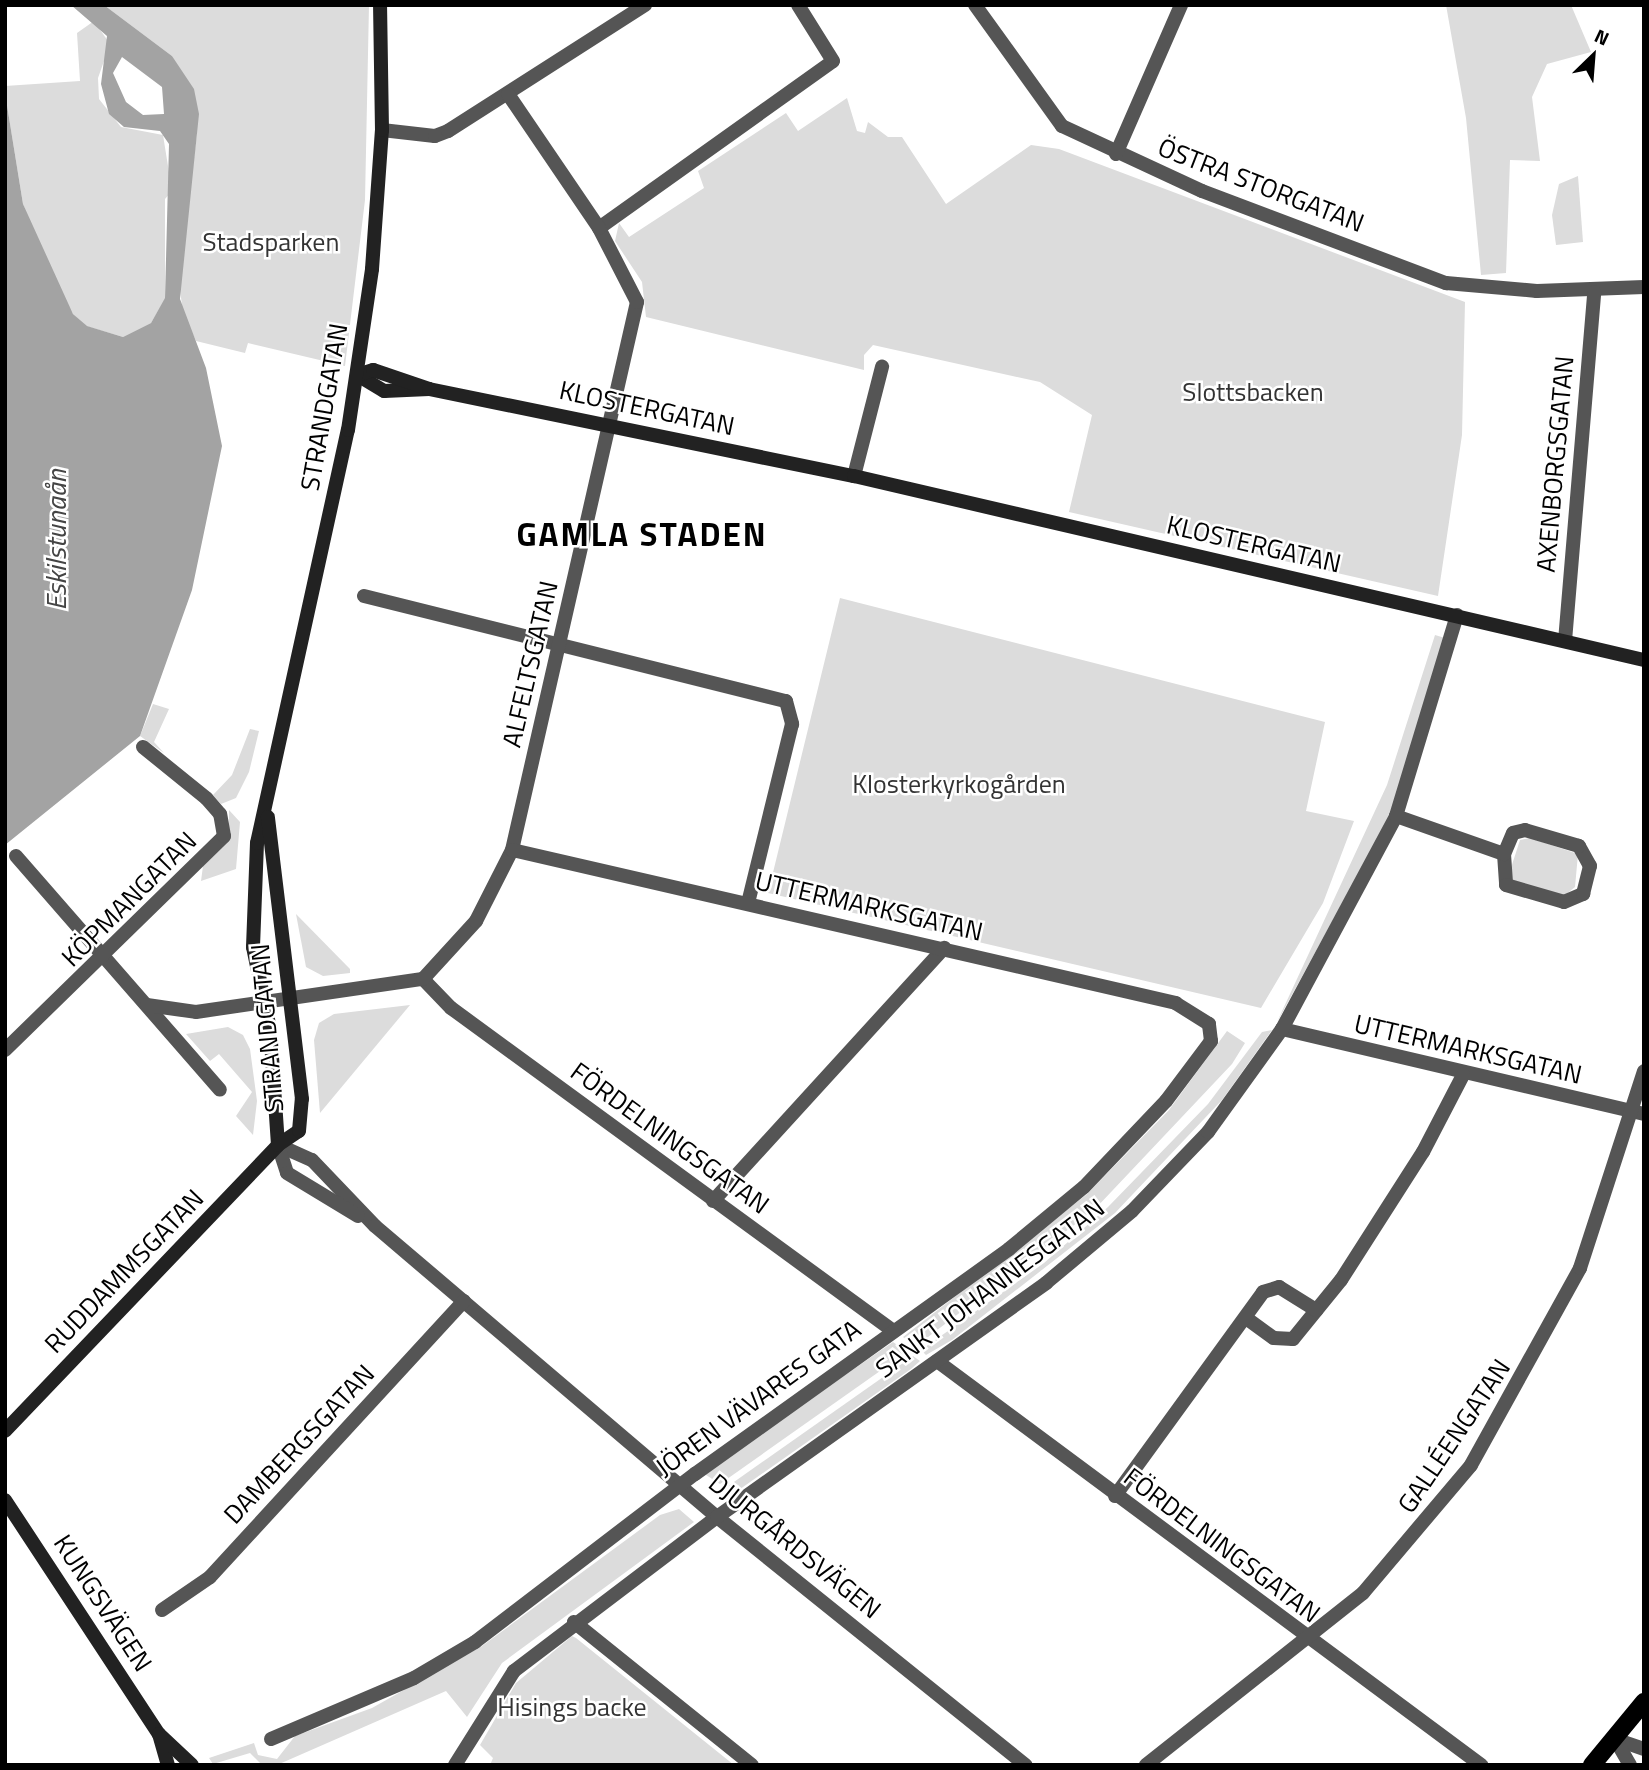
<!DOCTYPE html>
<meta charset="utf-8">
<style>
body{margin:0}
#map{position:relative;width:1649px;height:1770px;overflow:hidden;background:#fff;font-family:"Titillium Web",sans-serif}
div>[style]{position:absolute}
.green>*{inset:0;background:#dcdcdc}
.water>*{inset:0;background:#a3a3a3}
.street>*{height:14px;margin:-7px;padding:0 7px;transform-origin:7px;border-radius:7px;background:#555}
.secondary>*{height:14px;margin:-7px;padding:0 7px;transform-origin:7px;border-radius:7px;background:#222}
.primary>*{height:18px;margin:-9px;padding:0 9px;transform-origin:9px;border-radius:9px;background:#000}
span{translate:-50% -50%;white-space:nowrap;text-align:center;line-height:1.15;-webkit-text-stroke:5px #fff;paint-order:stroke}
.street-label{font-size:26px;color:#000}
.park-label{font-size:26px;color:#333}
.water-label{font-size:28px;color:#444;font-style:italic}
.district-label{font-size:33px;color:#000;font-weight:700;letter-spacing:2px}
.frame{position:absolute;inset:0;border:7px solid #000;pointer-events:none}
.north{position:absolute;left:1558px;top:21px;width:70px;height:70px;-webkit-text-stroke:5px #fff;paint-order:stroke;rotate:25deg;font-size:19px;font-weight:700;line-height:28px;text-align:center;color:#000}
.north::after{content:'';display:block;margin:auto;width:24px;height:32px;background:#000;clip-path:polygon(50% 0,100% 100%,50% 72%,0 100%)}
</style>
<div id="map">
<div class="green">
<i style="clip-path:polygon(104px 5px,369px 5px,365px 200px,345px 366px,248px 343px,245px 353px,196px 341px,183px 314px,179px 281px,197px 133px,172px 56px)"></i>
<i style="clip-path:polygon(1446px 5px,1571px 5px,1591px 52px,1547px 64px,1532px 97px,1540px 161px,1510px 160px,1506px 273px,1481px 275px,1466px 118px)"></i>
<i style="clip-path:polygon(94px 21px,110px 44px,98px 78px,99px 99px,121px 127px,163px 135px,172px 191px,165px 199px,165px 299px,151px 323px,123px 337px,86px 326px,73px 314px,46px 265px,23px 204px,5px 93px,5px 86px,80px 81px,77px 33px)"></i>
<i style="clip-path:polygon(847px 98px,857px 131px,865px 133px,868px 122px,888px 137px,902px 137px,946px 204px,1031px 145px,1059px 149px,1465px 302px,1462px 435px,1438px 596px,1069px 512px,1092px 415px,1040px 382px,873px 345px,864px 355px,864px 370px,646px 317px,642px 282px,615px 241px,619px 223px,629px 237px,704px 188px,698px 171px,786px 113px,798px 131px)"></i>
<i style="clip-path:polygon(1578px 176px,1583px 242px,1556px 245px,1552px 215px,1559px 184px)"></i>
<i style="clip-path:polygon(840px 598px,1325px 722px,1306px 811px,1354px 821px,1323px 903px,1261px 1008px,768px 893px)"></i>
<i style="clip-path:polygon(1435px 635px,1445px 638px,1411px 762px,1386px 823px,1277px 1022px,1387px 785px)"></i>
<i style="clip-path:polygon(153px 704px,169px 709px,154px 742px,164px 753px,140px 736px)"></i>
<i style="clip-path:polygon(250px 729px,259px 731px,249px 772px,236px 798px,221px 804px,213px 795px,232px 775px)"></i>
<i style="clip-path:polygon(229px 810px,240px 822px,236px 869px,201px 881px,203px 866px,229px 839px)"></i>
<i style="clip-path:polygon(1530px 838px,1578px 854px,1575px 887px,1564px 896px,1514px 882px,1509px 874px,1520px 840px)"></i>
<i style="clip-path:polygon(296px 914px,350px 969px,350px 973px,323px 976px,306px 967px)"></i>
<i style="clip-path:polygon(410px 1005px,320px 1113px,314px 1040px,319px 1023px,334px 1014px)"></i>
<i style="clip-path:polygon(228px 1027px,243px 1035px,250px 1049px,257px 1101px,253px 1135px,236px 1116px,252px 1092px,219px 1054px,210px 1061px,186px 1034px)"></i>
<i style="clip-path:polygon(1272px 1030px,1222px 1100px,1115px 1213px,952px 1340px,926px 1355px,921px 1350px,1044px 1263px,1108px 1207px,1208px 1104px,1262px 1032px)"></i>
<i style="clip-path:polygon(1227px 1031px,1245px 1043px,1232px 1064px,1095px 1209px,915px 1347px,903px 1337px,1086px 1195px,1169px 1110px)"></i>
<i style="clip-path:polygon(893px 1342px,907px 1352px,720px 1484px,703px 1473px)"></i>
<i style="clip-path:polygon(913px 1356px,920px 1361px,911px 1369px,733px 1494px,724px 1489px)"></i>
<i style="clip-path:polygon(679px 1509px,694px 1522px,502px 1663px,467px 1717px,446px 1691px,277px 1765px,262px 1765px,250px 1753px,213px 1764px,209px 1758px,254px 1743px,258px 1755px,277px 1759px,295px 1736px,372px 1708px,482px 1646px,660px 1515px)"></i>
<i style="clip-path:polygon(572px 1636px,576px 1638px,734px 1765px,490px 1765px,493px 1758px,480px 1745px,516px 1683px)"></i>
</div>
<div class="water">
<i style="clip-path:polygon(evenodd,71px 5px,104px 5px,172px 56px,194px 89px,199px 114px,180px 299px,206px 368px,222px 446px,192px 590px,140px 736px,5px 845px,5px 93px,23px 204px,73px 314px,87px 326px,123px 337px,151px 323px,165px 298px,169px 144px,160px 131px,124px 127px,109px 114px,101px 84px,107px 36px,71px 5px,122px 57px,162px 87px,164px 114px,143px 115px,126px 102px,113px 73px,122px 57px)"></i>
</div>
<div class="street">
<i style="left:975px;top:5px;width:149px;rotate:54.3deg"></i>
<i style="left:1062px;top:126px;width:154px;rotate:24.9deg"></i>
<i style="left:1202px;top:191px;width:261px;rotate:20.7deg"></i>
<i style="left:1446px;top:283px;width:91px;rotate:5deg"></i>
<i style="left:1537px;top:291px;width:107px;rotate:-2.1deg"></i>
<i style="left:382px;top:130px;width:53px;rotate:6.5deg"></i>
<i style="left:435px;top:136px;width:14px;rotate:-21deg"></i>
<i style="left:448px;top:131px;width:234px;rotate:-32.6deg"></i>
<i style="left:1116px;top:154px;width:163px;rotate:-66.4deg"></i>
<i style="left:599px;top:228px;width:287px;rotate:-35.5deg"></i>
<i style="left:833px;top:61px;width:66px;rotate:-122deg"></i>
<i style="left:854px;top:476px;width:113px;rotate:-75.6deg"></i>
<i style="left:364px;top:596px;width:435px;rotate:14deg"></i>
<i style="left:786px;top:701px;width:24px;rotate:75deg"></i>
<i style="left:792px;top:724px;width:184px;rotate:103.8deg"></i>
<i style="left:1565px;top:641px;width:350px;rotate:-85.2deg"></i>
<i style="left:1396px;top:816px;width:114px;rotate:19.4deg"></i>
<i style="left:1504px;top:854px;width:31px;rotate:86deg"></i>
<i style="left:1506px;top:885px;width:60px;rotate:16.3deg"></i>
<i style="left:1564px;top:902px;width:21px;rotate:-23deg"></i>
<i style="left:1583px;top:894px;width:29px;rotate:-76deg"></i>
<i style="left:1590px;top:866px;width:23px;rotate:-119deg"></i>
<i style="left:1579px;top:846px;width:56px;rotate:-163.5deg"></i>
<i style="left:1525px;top:830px;width:12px;rotate:166deg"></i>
<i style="left:1513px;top:833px;width:23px;rotate:113deg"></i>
<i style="left:16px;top:856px;width:310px;rotate:48.9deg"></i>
<i style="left:423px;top:979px;width:40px;rotate:46deg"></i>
<i style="left:451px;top:1008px;width:546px;rotate:36.14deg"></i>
<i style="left:147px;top:1005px;width:49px;rotate:8.1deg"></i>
<i style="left:196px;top:1012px;width:229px;rotate:-8.3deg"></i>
<i style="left:423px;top:979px;width:79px;rotate:-47.6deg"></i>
<i style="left:476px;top:921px;width:80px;rotate:-63.1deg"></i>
<i style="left:512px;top:850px;width:562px;rotate:-77.15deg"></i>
<i style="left:637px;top:302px;width:83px;rotate:-117.2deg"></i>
<i style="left:599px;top:228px;width:162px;rotate:-124.2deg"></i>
<i style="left:1282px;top:1029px;width:372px;rotate:13.2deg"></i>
<i style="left:5px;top:1050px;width:306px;rotate:-44.3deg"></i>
<i style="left:224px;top:836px;width:22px;rotate:-100deg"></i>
<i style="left:220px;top:814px;width:21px;rotate:-131deg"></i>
<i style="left:206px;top:798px;width:81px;rotate:-141deg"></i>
<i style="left:278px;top:1145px;width:37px;rotate:24deg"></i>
<i style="left:312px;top:1160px;width:91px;rotate:46.3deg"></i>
<i style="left:375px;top:1226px;width:449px;rotate:40.4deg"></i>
<i style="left:717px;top:1517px;width:396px;rotate:38.8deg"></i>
<i style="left:278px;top:1145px;width:29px;rotate:72deg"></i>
<i style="left:287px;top:1173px;width:83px;rotate:31.2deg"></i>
<i style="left:713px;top:1201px;width:343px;rotate:-47.6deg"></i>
<i style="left:1246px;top:1318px;width:34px;rotate:36deg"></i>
<i style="left:1274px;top:1338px;width:19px;rotate:3deg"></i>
<i style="left:1293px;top:1339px;width:76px;rotate:-50.9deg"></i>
<i style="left:1341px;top:1280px;width:152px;rotate:-57.4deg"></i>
<i style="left:1423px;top:1152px;width:87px;rotate:-62.5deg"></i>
<i style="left:937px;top:1361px;width:678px;rotate:36.6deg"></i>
<i style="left:1115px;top:1496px;width:252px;rotate:-54deg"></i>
<i style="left:1263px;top:1292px;width:17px;rotate:-17deg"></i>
<i style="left:1279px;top:1287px;width:44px;rotate:31.9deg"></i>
<i style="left:162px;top:1610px;width:58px;rotate:-34.5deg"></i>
<i style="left:210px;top:1577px;width:375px;rotate:-47.4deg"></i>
<i style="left:574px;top:1622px;width:228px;rotate:38.8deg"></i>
<i style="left:271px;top:1739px;width:155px;rotate:-23.1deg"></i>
<i style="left:414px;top:1678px;width:71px;rotate:-30.5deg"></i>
<i style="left:475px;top:1642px;width:277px;rotate:-37.4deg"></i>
<i style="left:695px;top:1474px;width:386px;rotate:-35.6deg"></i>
<i style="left:1009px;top:1249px;width:97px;rotate:-39.6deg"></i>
<i style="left:1084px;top:1187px;width:119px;rotate:-46.4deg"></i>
<i style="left:1166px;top:1101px;width:75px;rotate:-53.1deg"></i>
<i style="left:1211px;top:1041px;width:17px;rotate:-97deg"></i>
<i style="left:1209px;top:1024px;width:39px;rotate:-148deg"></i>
<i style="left:1176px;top:1003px;width:681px;rotate:-167.02deg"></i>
<i style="left:1615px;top:1739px;width:31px;rotate:19deg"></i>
<i style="left:1615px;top:1739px;width:30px;rotate:60deg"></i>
<i style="left:455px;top:1765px;width:111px;rotate:-57.9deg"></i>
<i style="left:514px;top:1671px;width:255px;rotate:-37.2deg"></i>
<i style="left:717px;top:1517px;width:404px;rotate:-35.4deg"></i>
<i style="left:1046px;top:1283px;width:112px;rotate:-39.9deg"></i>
<i style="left:1132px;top:1211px;width:110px;rotate:-46.1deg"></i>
<i style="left:1208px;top:1132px;width:127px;rotate:-54.3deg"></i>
<i style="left:1282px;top:1029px;width:242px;rotate:-61.8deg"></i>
<i style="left:1396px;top:816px;width:210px;rotate:-73.1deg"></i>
<i style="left:1146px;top:1765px;width:277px;rotate:-38.4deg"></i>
<i style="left:1363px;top:1593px;width:167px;rotate:-49.8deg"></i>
<i style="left:1471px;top:1465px;width:225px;rotate:-61deg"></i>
<i style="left:1580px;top:1268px;width:207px;rotate:-72deg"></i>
</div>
<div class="secondary">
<i style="left:429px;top:389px;width:45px;rotate:177.5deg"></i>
<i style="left:384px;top:391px;width:31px;rotate:-149deg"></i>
<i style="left:357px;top:375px;width:17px;rotate:-17deg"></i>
<i style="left:373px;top:370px;width:59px;rotate:18.7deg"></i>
<i style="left:429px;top:389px;width:434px;rotate:11.6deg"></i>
<i style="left:854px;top:476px;width:811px;rotate:13.11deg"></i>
<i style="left:278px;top:1145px;width:116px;rotate:-93.9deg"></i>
<i style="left:270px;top:1029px;width:84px;rotate:-101.7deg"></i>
<i style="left:253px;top:947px;width:104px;rotate:-87.8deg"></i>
<i style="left:257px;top:843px;width:423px;rotate:-77.6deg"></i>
<i style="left:348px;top:430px;width:163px;rotate:-81.5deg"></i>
<i style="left:372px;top:269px;width:139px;rotate:-85.9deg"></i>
<i style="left:382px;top:130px;width:125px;rotate:-90.9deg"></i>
<i style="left:5px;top:1431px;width:395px;rotate:-46.3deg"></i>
<i style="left:278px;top:1145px;width:25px;rotate:-34deg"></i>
<i style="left:299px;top:1131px;width:32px;rotate:-85deg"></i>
<i style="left:302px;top:1099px;width:284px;rotate:-96.9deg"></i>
<i style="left:5px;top:1500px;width:280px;rotate:56.7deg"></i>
<i style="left:159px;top:1734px;width:32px;rotate:74deg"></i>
<i style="left:159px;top:1734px;width:45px;rotate:43.2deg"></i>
</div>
<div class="primary">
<i style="left:1592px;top:1765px;width:82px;rotate:-50.5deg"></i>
</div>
<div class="street-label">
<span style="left:1261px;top:185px;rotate:21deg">ÖSTRA STORGATAN</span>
<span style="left:324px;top:407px;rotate:-80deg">STRANDGATAN</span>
<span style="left:647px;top:408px;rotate:12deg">KLOSTERGATAN</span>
<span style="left:1555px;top:464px;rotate:-85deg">AXENBORGSGATAN</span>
<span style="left:1254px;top:544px;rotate:13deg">KLOSTERGATAN</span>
<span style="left:530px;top:664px;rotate:-77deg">ALFELTSGATAN</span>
<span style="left:129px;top:899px;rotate:-45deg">KÖPMANGATAN</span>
<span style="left:869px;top:906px;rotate:13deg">UTTERMARKSGATAN</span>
<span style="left:267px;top:1028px;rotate:-95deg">STRANDGATAN</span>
<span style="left:1468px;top:1049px;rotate:13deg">UTTERMARKSGATAN</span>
<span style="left:670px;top:1138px;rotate:36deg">FÖRDELNINGSGATAN</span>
<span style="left:124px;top:1271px;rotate:-46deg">RUDDAMMSGATAN</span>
<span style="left:990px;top:1288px;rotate:-37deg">SANKT JOHANNESGATAN</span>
<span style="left:758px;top:1398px;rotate:-36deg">JÖREN VÄVARES GATA</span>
<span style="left:1454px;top:1436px;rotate:-56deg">GALLÉENGATAN</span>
<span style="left:299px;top:1444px;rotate:-47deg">DAMBERGSGATAN</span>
<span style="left:1222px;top:1545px;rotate:37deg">FÖRDELNINGSGATAN</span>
<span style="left:795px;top:1546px;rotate:39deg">DJURGÅRDSVÄGEN</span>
<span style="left:103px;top:1603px;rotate:57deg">KUNGSVÄGEN</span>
</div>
<div class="park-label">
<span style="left:271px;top:242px">Stadsparken</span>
<span style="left:1253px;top:392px">Slottsbacken</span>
<span style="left:959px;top:784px">Klosterkyrkogården</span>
<span style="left:572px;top:1707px">Hisings backe</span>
</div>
<div class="water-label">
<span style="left:56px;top:540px;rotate:-90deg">Eskilstunaån</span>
</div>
<div class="district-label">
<span style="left:642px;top:535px">GAMLA STADEN</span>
</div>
<div class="frame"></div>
<div class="north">N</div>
</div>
